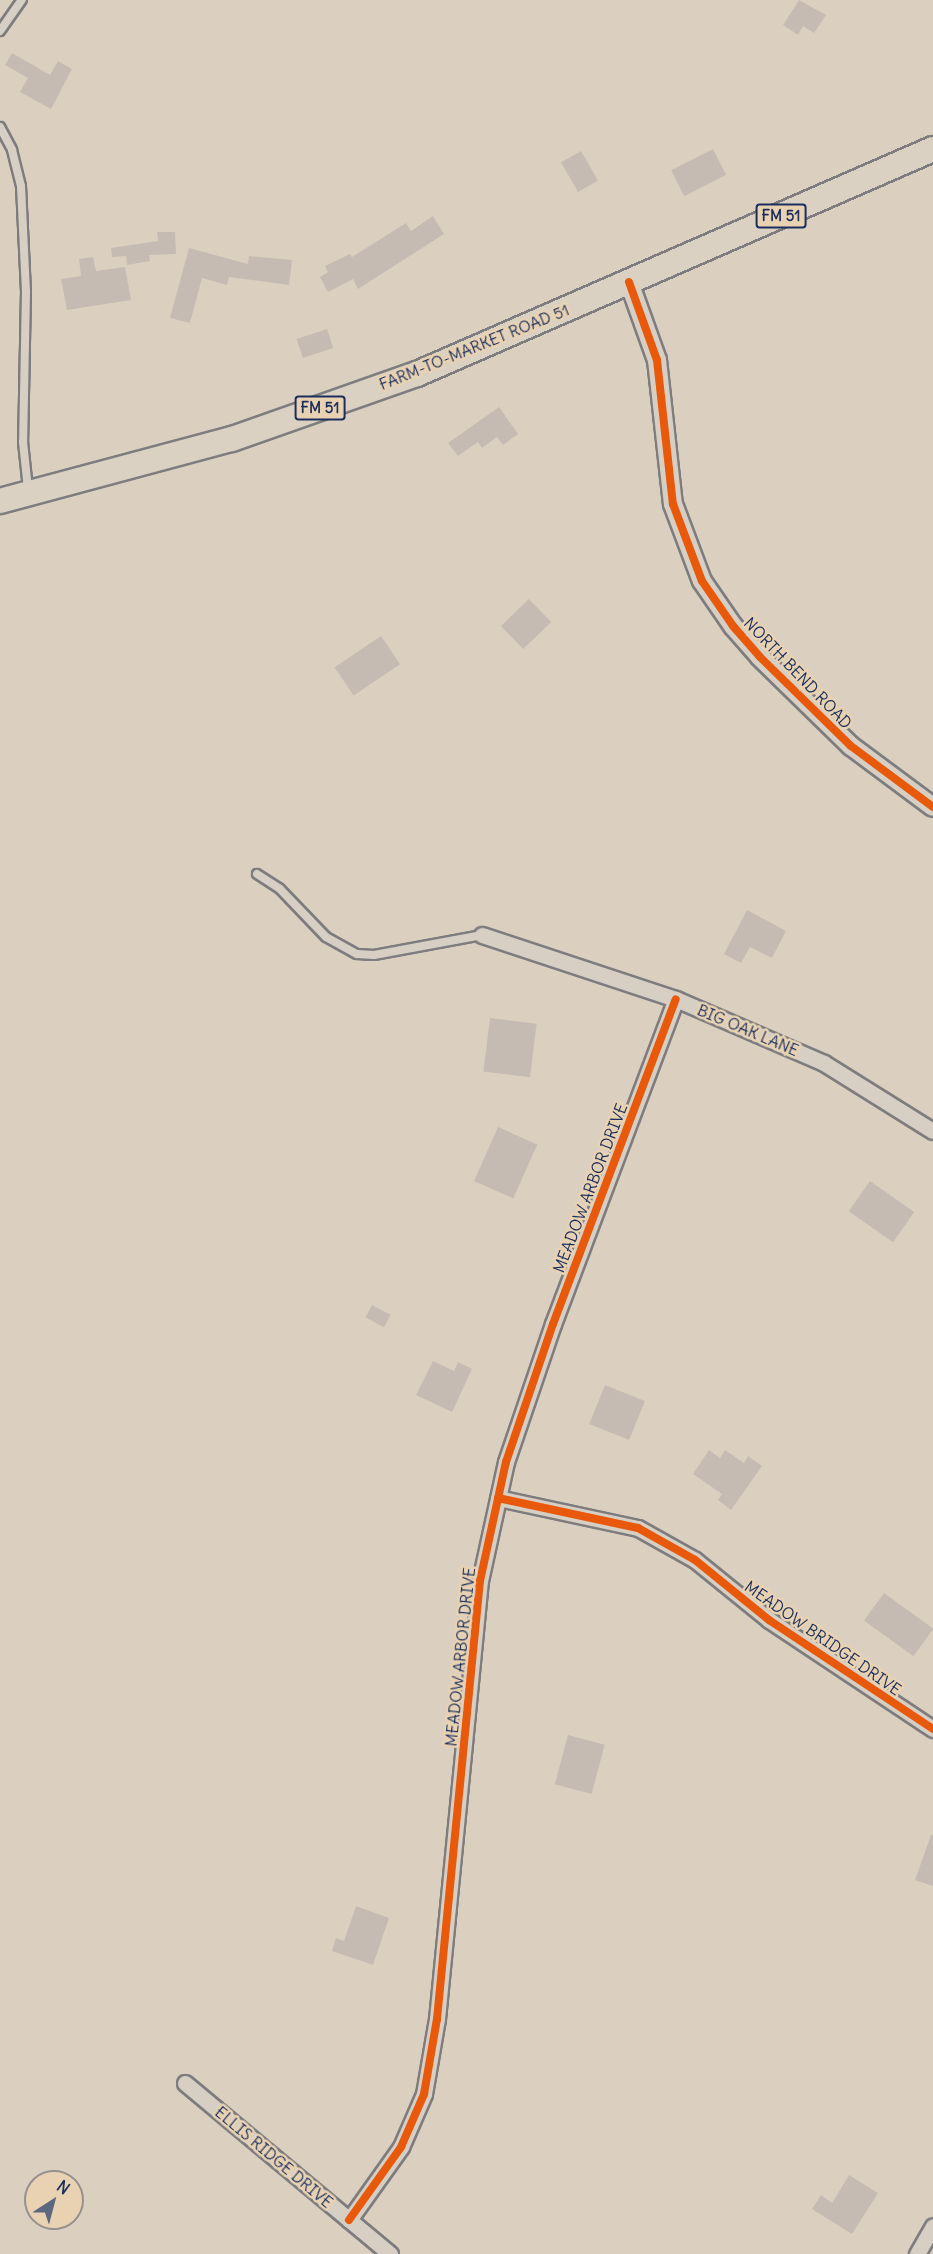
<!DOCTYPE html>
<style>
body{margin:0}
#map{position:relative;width:933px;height:2254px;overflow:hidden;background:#dbd0bf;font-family:Delius,sans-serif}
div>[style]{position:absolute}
.building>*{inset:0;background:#c6bbb2;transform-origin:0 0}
.roads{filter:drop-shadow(2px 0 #7e7c7e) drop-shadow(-2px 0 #7e7c7e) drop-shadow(0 2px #7e7c7e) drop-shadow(0 -2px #7e7c7e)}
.service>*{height:8px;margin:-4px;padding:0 4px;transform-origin:4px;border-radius:4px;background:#d7cfc3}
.minor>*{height:15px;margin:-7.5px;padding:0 7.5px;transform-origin:7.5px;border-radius:7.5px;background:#d7cfc3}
.tertiary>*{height:18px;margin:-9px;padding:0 9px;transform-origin:9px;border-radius:9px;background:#d7cfc3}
.primary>*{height:24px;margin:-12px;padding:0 12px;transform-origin:12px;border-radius:12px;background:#dad1c2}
.cycleway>*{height:8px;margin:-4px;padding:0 4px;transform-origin:4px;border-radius:4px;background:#e8590c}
span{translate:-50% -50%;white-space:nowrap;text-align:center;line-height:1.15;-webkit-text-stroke:5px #e8d2b2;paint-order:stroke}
.shield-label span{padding:2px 4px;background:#e8d2b2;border:2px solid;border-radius:4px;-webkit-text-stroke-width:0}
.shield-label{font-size:15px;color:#1b2f5e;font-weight:700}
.street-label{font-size:16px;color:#1b2f5e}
.north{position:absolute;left:24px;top:2170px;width:60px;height:60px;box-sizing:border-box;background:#e8d2b2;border:2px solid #969190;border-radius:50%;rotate:36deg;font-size:16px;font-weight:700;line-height:24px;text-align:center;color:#1b2f5e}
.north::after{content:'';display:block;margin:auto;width:21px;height:27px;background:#5e6780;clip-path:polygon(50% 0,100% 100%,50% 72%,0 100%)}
</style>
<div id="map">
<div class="building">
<i style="clip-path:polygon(799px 0,826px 15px,814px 33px,803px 26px,798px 35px,783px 25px)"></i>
<i style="clip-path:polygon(12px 53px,50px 75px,58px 61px,72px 69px,51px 109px,20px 92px,28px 78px,5px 65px)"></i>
<i style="left:713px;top:149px;width:29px;height:47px;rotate:63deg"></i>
<i style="left:581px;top:151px;width:34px;height:23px;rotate:60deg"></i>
<i style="clip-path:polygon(433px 216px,444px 234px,358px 289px,353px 279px,328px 292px,320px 277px,328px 272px,325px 266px,350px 254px,352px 257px,406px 223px,411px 231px)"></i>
<i style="clip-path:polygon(157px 232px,175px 232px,176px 254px,149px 255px,150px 261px,127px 265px,126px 256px,112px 257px,111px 248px,158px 241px)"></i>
<i style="clip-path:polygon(189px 248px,248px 264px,249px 256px,292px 260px,289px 285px,229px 277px,227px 285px,202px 278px,190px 323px,170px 318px)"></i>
<i style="clip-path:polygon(93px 257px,96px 271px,125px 267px,131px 300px,67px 310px,61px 279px,81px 276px,79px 259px)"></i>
<i style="left:327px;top:329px;width:20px;height:32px;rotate:72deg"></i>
<i style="clip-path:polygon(499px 407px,518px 434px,503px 445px,497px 437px,482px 448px,478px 442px,458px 456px,448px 443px)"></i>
<i style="left:529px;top:599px;width:32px;height:39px;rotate:46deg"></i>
<i style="left:381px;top:636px;width:34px;height:56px;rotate:56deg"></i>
<i style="clip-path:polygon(747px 910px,786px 931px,772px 958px,750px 947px,741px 963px,724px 954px)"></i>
<i style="left:490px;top:1018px;width:47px;height:54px;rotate:7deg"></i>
<i style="left:498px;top:1127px;width:43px;height:59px;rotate:24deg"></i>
<i style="left:870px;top:1181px;width:54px;height:37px;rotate:35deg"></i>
<i style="left:372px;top:1305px;width:21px;height:14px;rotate:28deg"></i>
<i style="clip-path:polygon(433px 1361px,454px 1371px,458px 1362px,472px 1369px,452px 1412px,416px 1395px)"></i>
<i style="left:605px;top:1385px;width:43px;height:42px;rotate:22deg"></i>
<i style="clip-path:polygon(709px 1450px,720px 1458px,725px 1450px,744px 1463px,748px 1456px,762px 1466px,731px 1510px,718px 1500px,722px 1494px,693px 1474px)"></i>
<i style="left:884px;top:1593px;width:61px;height:34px;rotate:36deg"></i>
<i style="left:568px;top:1735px;width:38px;height:51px;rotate:15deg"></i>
<i style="clip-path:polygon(931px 1835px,933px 1835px,933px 1886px,915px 1880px)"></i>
<i style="clip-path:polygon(356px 1906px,389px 1918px,373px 1965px,332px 1951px,336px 1938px,344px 1941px)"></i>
<i style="clip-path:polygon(849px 2175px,878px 2193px,852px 2234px,812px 2209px,821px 2195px,832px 2203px)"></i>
</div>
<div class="roads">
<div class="service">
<i style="left:0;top:31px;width:38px;rotate:-55deg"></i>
<i style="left:0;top:127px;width:26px;rotate:62deg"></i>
<i style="left:12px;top:150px;width:37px;rotate:76deg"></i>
<i style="left:21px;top:186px;width:105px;rotate:87.3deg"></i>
<i style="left:26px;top:291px;width:151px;rotate:91.1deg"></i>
<i style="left:23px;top:442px;width:47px;rotate:83.9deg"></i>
<i style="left:257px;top:874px;width:27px;rotate:33deg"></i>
<i style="left:280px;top:889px;width:66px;rotate:46.2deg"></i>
<i style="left:326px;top:937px;width:35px;rotate:29deg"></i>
<i style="left:357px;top:954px;width:17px;rotate:3deg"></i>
<i style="left:374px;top:955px;width:110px;rotate:-10.5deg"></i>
</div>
<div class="minor">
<i style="left:482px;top:935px;width:204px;rotate:18.3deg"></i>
<i style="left:676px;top:999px;width:161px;rotate:23.4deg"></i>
<i style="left:824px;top:1063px;width:128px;rotate:32deg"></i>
<i style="left:498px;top:1498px;width:143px;rotate:12.1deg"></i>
<i style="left:638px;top:1528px;width:65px;rotate:29.3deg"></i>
<i style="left:695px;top:1560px;width:95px;rotate:39deg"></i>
<i style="left:769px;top:1620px;width:197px;rotate:33.6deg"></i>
<i style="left:185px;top:2083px;width:267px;rotate:39.8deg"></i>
<i style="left:349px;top:2220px;width:90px;rotate:-54.5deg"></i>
<i style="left:401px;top:2147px;width:58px;rotate:-66.5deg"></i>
<i style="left:424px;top:2094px;width:76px;rotate:-80.2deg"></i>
<i style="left:437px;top:2019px;width:440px;rotate:-84.4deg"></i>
<i style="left:480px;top:1581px;width:122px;rotate:-77.7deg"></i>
<i style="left:506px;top:1462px;width:146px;rotate:-71.2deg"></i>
<i style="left:553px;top:1324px;width:347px;rotate:-69.3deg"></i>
<i style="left:917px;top:2254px;width:32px;rotate:-60deg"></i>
</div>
<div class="tertiary">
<i style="left:629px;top:282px;width:83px;rotate:70.3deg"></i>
<i style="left:657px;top:360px;width:145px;rotate:83.7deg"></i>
<i style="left:673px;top:504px;width:82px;rotate:69.4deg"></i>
<i style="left:702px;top:581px;width:55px;rotate:55.4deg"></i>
<i style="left:733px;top:626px;width:41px;rotate:48.9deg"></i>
<i style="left:760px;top:657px;width:127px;rotate:44.4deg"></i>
<i style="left:851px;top:746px;width:102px;rotate:36.6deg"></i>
</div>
<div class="primary">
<i style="left:0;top:501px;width:240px;rotate:-15deg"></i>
<i style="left:232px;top:439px;width:196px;rotate:-19.4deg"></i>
<i style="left:417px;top:374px;width:563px;rotate:-23.56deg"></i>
</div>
</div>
<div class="cycleway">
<i style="left:629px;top:282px;width:83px;rotate:70.3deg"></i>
<i style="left:657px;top:360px;width:145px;rotate:83.7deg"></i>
<i style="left:673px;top:504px;width:82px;rotate:69.4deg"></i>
<i style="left:702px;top:581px;width:55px;rotate:55.4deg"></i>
<i style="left:733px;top:626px;width:41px;rotate:48.9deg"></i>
<i style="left:760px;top:657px;width:127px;rotate:44.4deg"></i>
<i style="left:851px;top:746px;width:102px;rotate:36.6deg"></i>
<i style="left:498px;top:1498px;width:143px;rotate:12.1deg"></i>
<i style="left:638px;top:1528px;width:65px;rotate:29.3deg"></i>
<i style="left:695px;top:1560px;width:95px;rotate:39deg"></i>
<i style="left:769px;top:1620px;width:197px;rotate:33.6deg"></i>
<i style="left:349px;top:2220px;width:90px;rotate:-54.5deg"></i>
<i style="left:401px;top:2147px;width:58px;rotate:-66.5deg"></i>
<i style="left:424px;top:2094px;width:76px;rotate:-80.2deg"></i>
<i style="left:437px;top:2019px;width:440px;rotate:-84.4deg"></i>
<i style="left:480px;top:1581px;width:122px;rotate:-77.7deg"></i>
<i style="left:506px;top:1462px;width:146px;rotate:-71.2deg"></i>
<i style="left:553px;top:1324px;width:347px;rotate:-69.3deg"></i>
</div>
<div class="shield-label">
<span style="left:781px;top:216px">FM 51</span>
<span style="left:320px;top:408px">FM 51</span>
</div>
<div class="street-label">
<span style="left:474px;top:347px;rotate:-22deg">FARM-TO-MARKET ROAD 51</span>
<span style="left:798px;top:673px;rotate:46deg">NORTH BEND ROAD</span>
<span style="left:748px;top:1030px;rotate:23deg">BIG OAK LANE</span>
<span style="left:590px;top:1188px;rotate:-69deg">MEADOW ARBOR DRIVE</span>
<span style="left:823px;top:1638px;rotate:35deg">MEADOW BRIDGE DRIVE</span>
<span style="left:460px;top:1657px;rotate:-84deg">MEADOW ARBOR DRIVE</span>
<span style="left:274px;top:2157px;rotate:40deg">ELLIS RIDGE DRIVE</span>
</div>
<div class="north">N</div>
</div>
